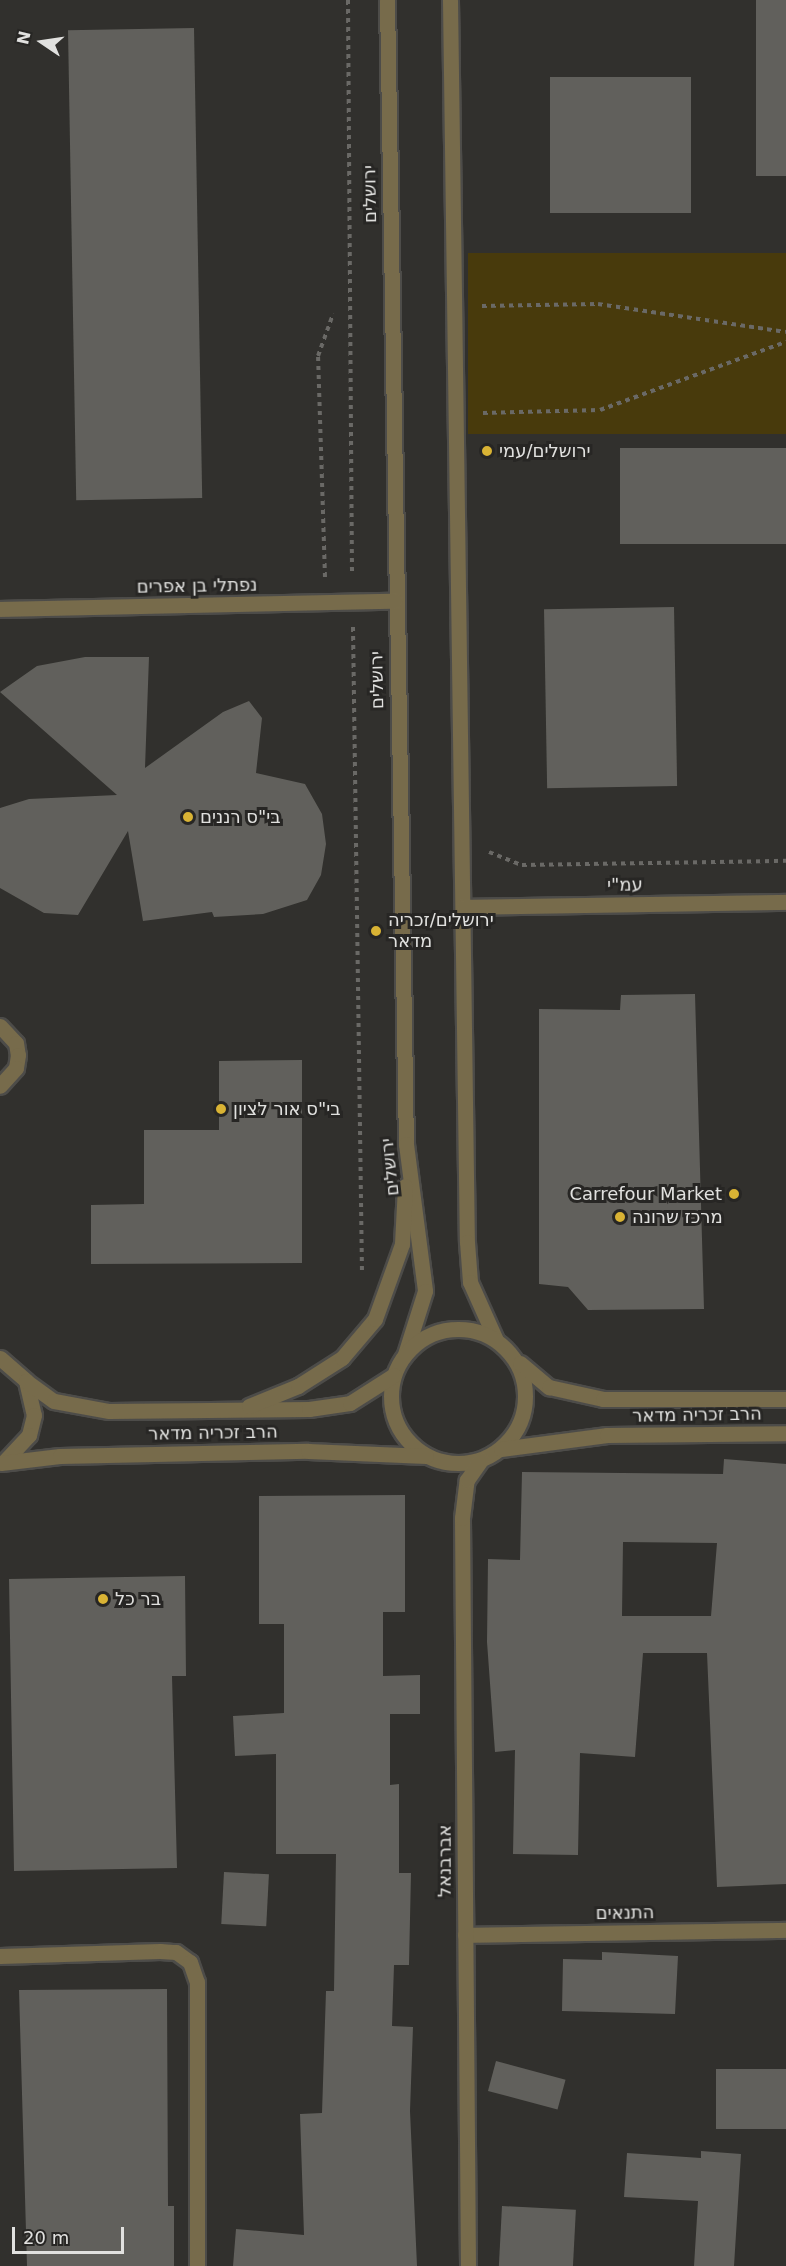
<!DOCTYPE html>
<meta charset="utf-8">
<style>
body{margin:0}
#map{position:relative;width:786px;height:2266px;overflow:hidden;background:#31302d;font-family:"DejaVu Sans","Noto Sans Hebrew",sans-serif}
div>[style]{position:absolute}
.green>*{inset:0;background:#483a0c;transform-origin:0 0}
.building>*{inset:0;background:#61605c;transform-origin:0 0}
.path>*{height:4px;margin-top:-2px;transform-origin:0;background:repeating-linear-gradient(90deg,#6a6966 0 4.5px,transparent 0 9px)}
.roads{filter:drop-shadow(2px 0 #4d4c49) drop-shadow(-2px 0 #4d4c49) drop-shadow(0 2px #4d4c49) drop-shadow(0 -2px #4d4c49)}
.minor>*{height:15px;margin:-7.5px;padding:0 7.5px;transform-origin:7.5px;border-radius:7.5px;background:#776b4b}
.minor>.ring{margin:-7.5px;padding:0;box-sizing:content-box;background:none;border:15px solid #776b4b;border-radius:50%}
.dots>*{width:16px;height:16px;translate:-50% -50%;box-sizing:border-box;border:3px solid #272624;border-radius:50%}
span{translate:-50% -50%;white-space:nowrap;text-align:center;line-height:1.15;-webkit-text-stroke:6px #272624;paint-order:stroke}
.street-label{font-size:18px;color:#e1e1df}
.poi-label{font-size:18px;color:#e1e1df}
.left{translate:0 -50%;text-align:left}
.right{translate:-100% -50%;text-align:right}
.north{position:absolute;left:12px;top:12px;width:60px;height:60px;-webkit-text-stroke:4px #272624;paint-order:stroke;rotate:283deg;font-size:16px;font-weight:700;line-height:24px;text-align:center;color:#e1e1df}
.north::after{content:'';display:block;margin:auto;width:21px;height:27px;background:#e1e1df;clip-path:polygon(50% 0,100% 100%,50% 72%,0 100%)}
.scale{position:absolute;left:12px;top:2227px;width:112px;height:27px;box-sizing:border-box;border:3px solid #e1e1df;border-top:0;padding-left:8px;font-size:18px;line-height:21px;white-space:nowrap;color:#e1e1df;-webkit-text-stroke:4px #272624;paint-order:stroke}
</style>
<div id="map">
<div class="green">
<i style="left:786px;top:253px;width:181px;height:318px;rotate:90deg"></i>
</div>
<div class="building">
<i style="left:756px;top:0;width:30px;height:176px"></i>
<i style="left:194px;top:28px;width:470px;height:126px;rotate:89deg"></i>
<i style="left:691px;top:77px;width:136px;height:141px;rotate:90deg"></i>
<i style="left:786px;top:448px;width:96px;height:166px;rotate:90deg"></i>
<i style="left:674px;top:607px;width:179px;height:130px;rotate:89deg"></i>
<i style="clip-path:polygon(85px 657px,149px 657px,145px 768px,223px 712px,249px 701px,262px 718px,256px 773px,305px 784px,322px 814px,326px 844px,321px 875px,307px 900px,263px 914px,214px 917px,212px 912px,143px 921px,128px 831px,78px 915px,44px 913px,0 888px,0 808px,29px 799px,117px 795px,0 692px,37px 666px)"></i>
<i style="clip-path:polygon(695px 994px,704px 1309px,588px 1310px,568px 1287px,539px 1284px,539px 1009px,620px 1010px,621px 995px)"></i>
<i style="clip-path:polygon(302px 1060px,302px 1263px,91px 1264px,91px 1205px,144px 1204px,144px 1130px,219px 1130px,219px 1061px)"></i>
<i style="clip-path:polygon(evenodd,724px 1459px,786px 1464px,786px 1884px,717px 1887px,707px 1653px,643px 1653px,635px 1757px,580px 1753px,578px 1855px,513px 1854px,515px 1750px,495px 1752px,487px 1642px,488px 1559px,520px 1560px,522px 1472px,723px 1474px,724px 1459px,623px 1542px,717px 1543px,711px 1616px,622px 1616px,623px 1542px)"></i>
<i style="clip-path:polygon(405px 1495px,405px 1612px,383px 1612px,383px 1676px,420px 1675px,420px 1714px,390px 1714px,390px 1785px,399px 1784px,399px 1873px,411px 1873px,409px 1965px,394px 1965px,392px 2026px,413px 2027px,410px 2111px,417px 2266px,233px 2266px,236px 2229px,304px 2235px,300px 2114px,322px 2113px,326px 1991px,334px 1991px,336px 1854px,276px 1854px,276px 1754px,235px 1756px,233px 1716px,284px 1713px,284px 1624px,259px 1624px,259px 1496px)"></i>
<i style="clip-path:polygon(185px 1576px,186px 1676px,172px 1676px,177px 1868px,14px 1871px,9px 1579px)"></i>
<i style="left:224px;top:1872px;width:45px;height:52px;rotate:3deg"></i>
<i style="clip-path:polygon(602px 1952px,678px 1956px,675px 2014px,562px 2011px,563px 1959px,602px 1960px)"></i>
<i style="clip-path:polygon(167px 1989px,168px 2206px,174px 2206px,174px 2266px,27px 2266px,19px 1990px)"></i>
<i style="left:496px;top:2061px;width:72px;height:31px;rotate:15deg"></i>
<i style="left:786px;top:2069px;width:60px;height:70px;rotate:90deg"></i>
<i style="clip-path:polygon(701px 2151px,741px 2154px,734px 2266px,694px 2266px,698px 2201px,624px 2197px,627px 2153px,701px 2158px)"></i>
<i style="left:502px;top:2206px;width:74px;height:60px;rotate:3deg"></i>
</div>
<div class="path">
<i style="left:348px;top:0;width:575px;rotate:89.6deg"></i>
<i style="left:482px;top:306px;width:116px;rotate:-1deg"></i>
<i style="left:598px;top:304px;width:190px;rotate:8.5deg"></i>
<i style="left:483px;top:413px;width:117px;rotate:-1.5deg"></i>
<i style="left:600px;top:410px;width:198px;rotate:-20.1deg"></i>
<i style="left:325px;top:577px;width:221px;rotate:-91.8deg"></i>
<i style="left:318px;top:356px;width:45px;rotate:-70.3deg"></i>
<i style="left:353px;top:627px;width:644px;rotate:89.2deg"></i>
<i style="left:489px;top:852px;width:35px;rotate:22deg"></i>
<i style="left:522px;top:865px;width:264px;rotate:-0.9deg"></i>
</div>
<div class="roads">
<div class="minor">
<i style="left:387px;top:0;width:1144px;rotate:89.05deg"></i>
<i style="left:406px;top:1144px;width:148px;rotate:82.6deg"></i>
<i style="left:425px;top:1291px;width:66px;rotate:107.6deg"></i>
<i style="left:450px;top:0;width:1242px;rotate:89.22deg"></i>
<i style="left:467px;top:1242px;width:40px;rotate:85.7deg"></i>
<i style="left:470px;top:1282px;width:64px;rotate:65.9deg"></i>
<i style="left:0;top:609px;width:395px;rotate:-1.2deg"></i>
<i style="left:464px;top:907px;width:322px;rotate:-0.9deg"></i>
<i style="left:0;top:1026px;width:23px;rotate:47deg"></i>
<i style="left:16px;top:1043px;width:12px;rotate:81deg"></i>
<i style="left:18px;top:1055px;width:13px;rotate:99deg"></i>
<i style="left:16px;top:1068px;width:24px;rotate:132deg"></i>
<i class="ring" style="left:391px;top:1329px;width:119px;height:119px"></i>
<i style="left:0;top:1358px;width:35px;rotate:41deg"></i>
<i style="left:26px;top:1381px;width:35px;rotate:77deg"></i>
<i style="left:34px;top:1415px;width:21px;rotate:104deg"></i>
<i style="left:29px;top:1435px;width:35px;rotate:133deg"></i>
<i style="left:520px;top:1363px;width:38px;rotate:40deg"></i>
<i style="left:549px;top:1387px;width:55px;rotate:12.5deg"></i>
<i style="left:603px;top:1399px;width:183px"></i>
<i style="left:26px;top:1381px;width:34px;rotate:36deg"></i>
<i style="left:54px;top:1401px;width:56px;rotate:10.3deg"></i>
<i style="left:109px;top:1411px;width:200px;rotate:-0.6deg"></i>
<i style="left:309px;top:1409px;width:41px;rotate:-8.3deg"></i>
<i style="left:350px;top:1403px;width:52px;rotate:-32.5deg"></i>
<i style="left:249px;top:1406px;width:53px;rotate:-22.2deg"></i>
<i style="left:298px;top:1386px;width:52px;rotate:-32.5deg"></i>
<i style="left:342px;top:1358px;width:51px;rotate:-49.8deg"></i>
<i style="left:375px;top:1319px;width:80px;rotate:-70.2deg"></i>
<i style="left:402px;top:1244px;width:58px;rotate:-87deg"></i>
<i style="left:501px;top:1449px;width:107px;rotate:-7.5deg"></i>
<i style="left:607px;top:1435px;width:179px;rotate:-0.6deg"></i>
<i style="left:1px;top:1463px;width:59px;rotate:-6.8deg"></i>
<i style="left:60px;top:1456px;width:248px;rotate:-1.2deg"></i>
<i style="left:308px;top:1451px;width:118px;rotate:2.4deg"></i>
<i style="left:465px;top:1935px;width:321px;rotate:-0.9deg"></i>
<i style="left:0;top:1956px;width:160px;rotate:-1.8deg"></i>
<i style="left:160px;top:1951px;width:16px;rotate:4deg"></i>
<i style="left:176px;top:1952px;width:17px;rotate:36deg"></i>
<i style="left:190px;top:1962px;width:21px;rotate:71deg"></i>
<i style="left:197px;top:1982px;width:284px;rotate:90deg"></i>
<i style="left:468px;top:2266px;width:748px;rotate:-90.46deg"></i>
<i style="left:462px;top:1518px;width:38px;rotate:-83deg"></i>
<i style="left:467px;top:1480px;width:24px;rotate:-55deg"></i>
</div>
</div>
<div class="dots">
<i style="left:487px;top:451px;background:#d9b334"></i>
<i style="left:188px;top:817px;background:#d9b334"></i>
<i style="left:376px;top:931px;background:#d9b334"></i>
<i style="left:221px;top:1109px;background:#d9b334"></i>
<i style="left:734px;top:1194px;background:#d9b334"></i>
<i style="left:620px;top:1217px;background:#d9b334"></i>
<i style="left:103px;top:1599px;background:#d9b334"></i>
</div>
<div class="street-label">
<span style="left:370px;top:194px;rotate:-91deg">ירושלים</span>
<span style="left:197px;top:586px;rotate:-1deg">נפתלי בן אפרים</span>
<span style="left:377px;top:680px;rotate:-91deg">ירושלים</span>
<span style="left:625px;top:885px;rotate:-1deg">עמ"י</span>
<span style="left:390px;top:1167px;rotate:-96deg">ירושלים</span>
<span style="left:697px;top:1415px;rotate:-1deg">הרב זכריה מדאר</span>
<span style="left:213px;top:1433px;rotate:-1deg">הרב זכריה מדאר</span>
<span style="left:445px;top:1861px;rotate:-90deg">אברבנאל</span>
<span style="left:625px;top:1913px;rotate:-1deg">התנאים</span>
</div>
<div class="poi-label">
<span class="left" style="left:499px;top:451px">ירושלים/עמי</span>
<span class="left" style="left:200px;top:817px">בי"ס רננים</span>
<span class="left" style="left:388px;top:931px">ירושלים/זכריה<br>מדאר</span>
<span class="left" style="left:233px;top:1109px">בי"ס אור לציון</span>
<span class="right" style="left:722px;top:1194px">Carrefour Market</span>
<span class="left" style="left:632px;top:1217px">מרכז שרונה</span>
<span class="left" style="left:115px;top:1599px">בר כל</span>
</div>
<div class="north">N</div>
<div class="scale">20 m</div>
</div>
